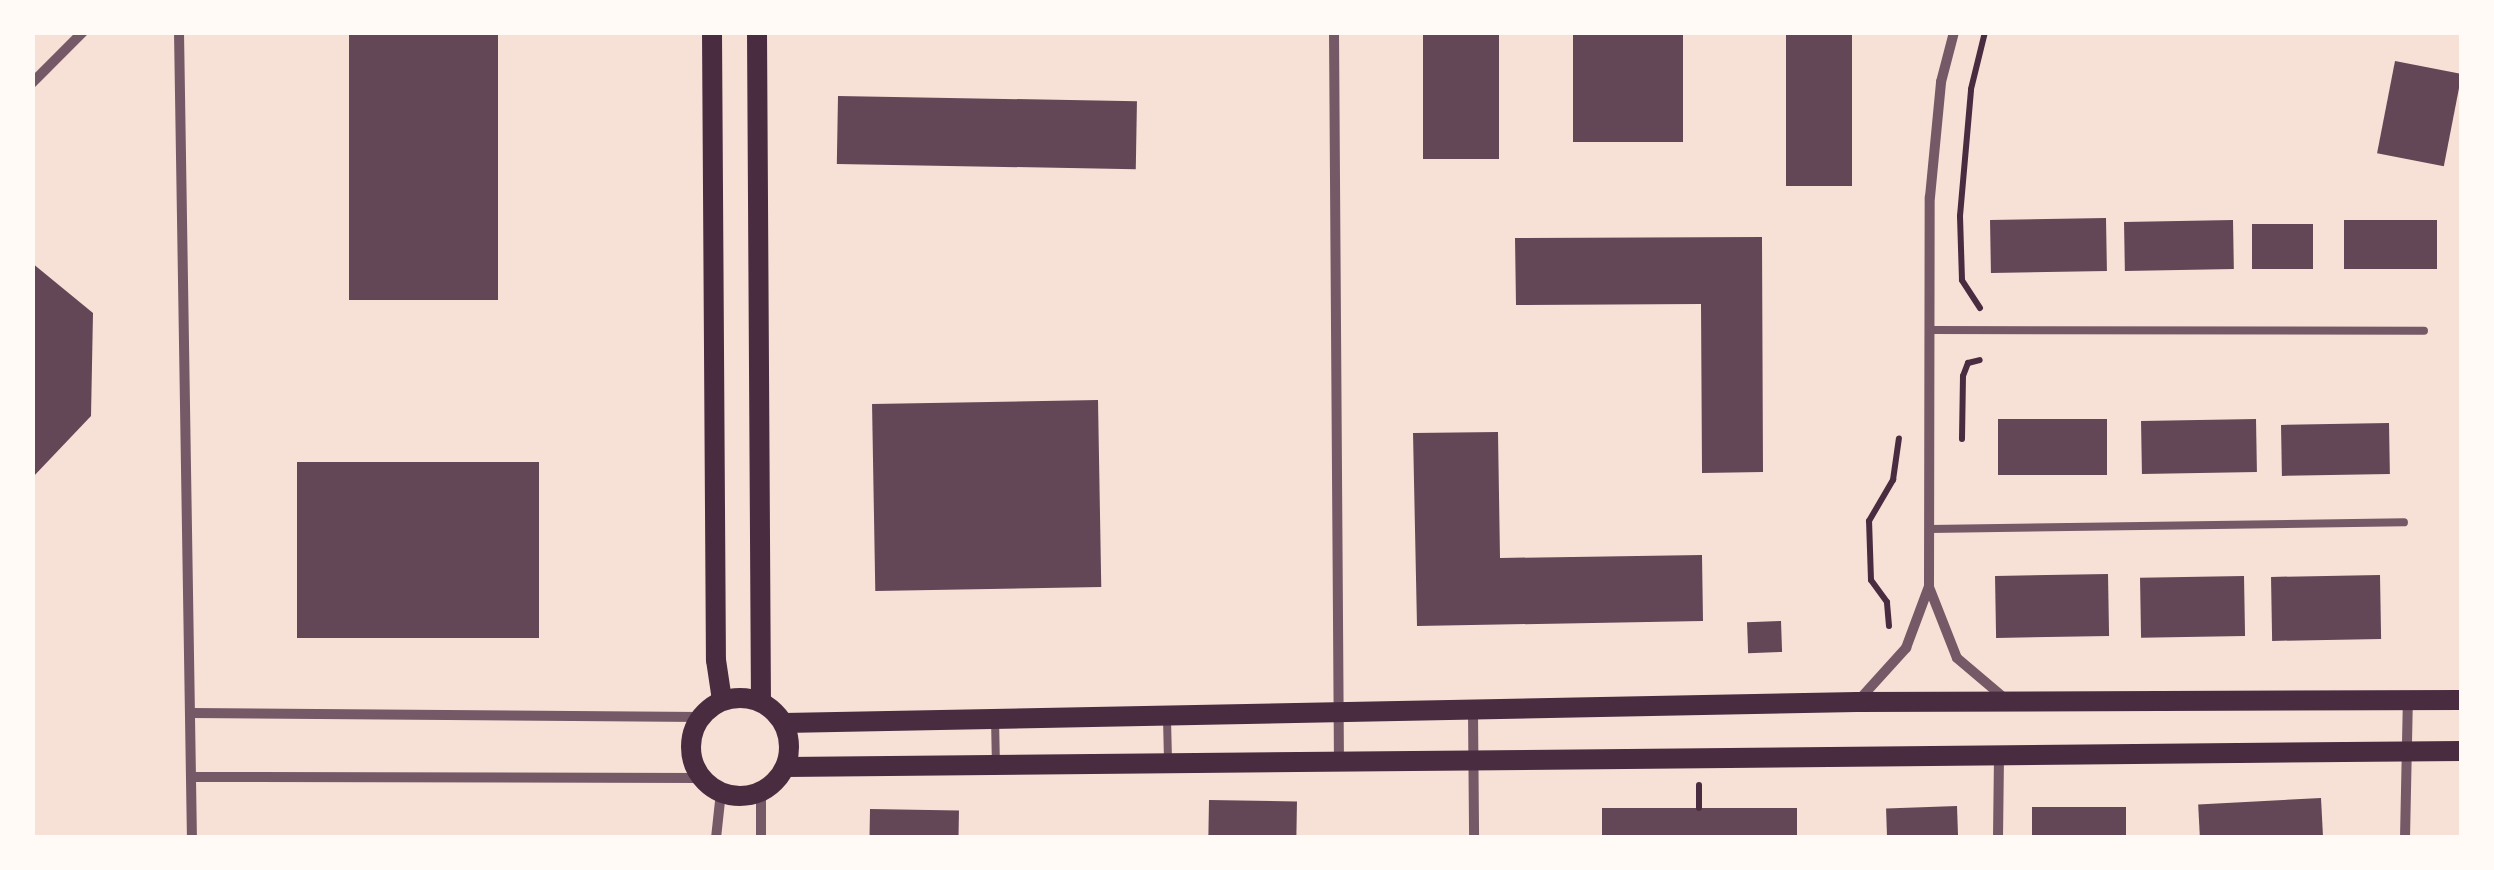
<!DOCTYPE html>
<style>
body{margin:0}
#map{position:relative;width:2494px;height:870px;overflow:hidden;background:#f7e1d7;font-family:"PT Sans",sans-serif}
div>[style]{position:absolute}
.building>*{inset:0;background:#644757;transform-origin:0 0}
.path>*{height:6px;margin:-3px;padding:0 3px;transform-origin:3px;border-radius:3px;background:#4a2c40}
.service>*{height:8px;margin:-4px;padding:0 4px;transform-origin:4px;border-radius:4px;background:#755966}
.minor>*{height:10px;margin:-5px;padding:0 5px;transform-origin:5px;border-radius:5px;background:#755966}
.secondary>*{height:20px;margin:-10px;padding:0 10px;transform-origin:10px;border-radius:10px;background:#4a2c40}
.secondary>.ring{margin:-10px;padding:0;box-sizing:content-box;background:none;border:20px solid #4a2c40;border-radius:50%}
span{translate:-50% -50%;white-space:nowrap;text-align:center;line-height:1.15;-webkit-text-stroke:8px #fffaf5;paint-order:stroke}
.frame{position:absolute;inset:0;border:35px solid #fffaf5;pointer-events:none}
</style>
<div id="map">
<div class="building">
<i style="left:349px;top:32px;width:149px;height:268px"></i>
<i style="left:1423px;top:32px;width:76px;height:127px"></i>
<i style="left:1573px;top:32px;width:110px;height:110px"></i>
<i style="left:1786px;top:32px;width:66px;height:154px"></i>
<i style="left:2395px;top:61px;width:68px;height:94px;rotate:11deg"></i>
<i style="left:838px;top:96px;width:299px;height:68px;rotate:1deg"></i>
<i style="left:2106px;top:218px;width:53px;height:116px;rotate:89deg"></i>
<i style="left:2233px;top:220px;width:49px;height:109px;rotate:89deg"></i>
<i style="left:2437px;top:220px;width:49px;height:93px;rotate:90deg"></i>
<i style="left:2313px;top:224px;width:45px;height:61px;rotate:90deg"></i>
<i style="clip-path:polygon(1762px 237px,1763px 472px,1702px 473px,1701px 304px,1516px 305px,1515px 238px)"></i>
<i style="clip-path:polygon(32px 263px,93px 313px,91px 416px,32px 478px)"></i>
<i style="left:1098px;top:400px;width:187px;height:226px;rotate:89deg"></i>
<i style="left:1998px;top:419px;width:109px;height:56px"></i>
<i style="left:2256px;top:419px;width:53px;height:115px;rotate:89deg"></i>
<i style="left:2389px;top:423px;width:51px;height:108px;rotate:89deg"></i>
<i style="clip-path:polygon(1498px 432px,1500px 558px,1702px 555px,1703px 621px,1417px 626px,1413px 433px)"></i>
<i style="left:539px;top:462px;width:176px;height:242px;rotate:90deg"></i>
<i style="left:2108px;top:574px;width:62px;height:113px;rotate:89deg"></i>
<i style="left:2380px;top:575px;width:64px;height:109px;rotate:89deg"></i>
<i style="left:2244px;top:576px;width:60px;height:104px;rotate:89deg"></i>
<i style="left:1781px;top:621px;width:31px;height:34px;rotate:88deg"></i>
<i style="left:2321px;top:798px;width:40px;height:123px;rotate:87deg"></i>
<i style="left:1209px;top:800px;width:88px;height:38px;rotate:1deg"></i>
<i style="left:1957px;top:806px;width:32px;height:71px;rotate:88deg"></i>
<i style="left:2032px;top:807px;width:94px;height:31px"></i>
<i style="left:1797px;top:808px;width:30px;height:195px;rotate:90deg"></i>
<i style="left:870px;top:809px;width:89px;height:29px;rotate:1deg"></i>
</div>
<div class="path">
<i style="left:1980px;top:308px;width:33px;rotate:-123deg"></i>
<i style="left:1962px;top:280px;width:64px;rotate:-91.8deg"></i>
<i style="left:1960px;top:216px;width:127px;rotate:-85deg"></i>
<i style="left:1971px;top:89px;width:59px;rotate:-76.2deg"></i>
<i style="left:1962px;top:439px;width:63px;rotate:-89.1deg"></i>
<i style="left:1963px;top:376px;width:14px;rotate:-69deg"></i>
<i style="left:1968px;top:363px;width:12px;rotate:-14deg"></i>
<i style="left:1889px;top:626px;width:24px;rotate:-95deg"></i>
<i style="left:1887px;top:602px;width:27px;rotate:-126deg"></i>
<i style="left:1871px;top:580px;width:59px;rotate:-91.9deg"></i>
<i style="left:1869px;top:521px;width:48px;rotate:-59.7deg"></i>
<i style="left:1893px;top:480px;width:42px;rotate:-81.9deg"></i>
<i style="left:1699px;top:785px;width:23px;rotate:90deg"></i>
</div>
<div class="service">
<i style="left:1931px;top:330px;width:493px;rotate:0.1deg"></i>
<i style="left:1929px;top:529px;width:475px;rotate:-0.8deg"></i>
<i style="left:995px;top:719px;width:46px;rotate:88.8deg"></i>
<i style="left:1167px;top:719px;width:41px;rotate:88.6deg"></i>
</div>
<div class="minor">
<i style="left:179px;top:32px;width:806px;rotate:89.08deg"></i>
<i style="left:1334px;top:32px;width:729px;rotate:89.61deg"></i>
<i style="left:32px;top:83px;width:72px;rotate:-45deg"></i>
<i style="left:1929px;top:587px;width:76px;rotate:68.5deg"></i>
<i style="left:1957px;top:658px;width:60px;rotate:40.3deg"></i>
<i style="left:1858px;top:701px;width:72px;rotate:-47.8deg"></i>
<i style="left:1906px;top:648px;width:66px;rotate:-69.6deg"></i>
<i style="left:1929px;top:586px;width:389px;rotate:-89.9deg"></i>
<i style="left:1930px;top:197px;width:116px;rotate:-84.5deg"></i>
<i style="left:1941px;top:82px;width:52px;rotate:-75.4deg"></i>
<i style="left:1473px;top:712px;width:126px;rotate:89.5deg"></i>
<i style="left:191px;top:713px;width:510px;rotate:0.45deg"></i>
<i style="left:192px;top:777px;width:510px;rotate:0.11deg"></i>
<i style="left:761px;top:792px;width:46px;rotate:90deg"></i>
<i style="left:716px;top:838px;width:46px;rotate:-83.8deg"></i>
<i style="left:1998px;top:838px;width:81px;rotate:-89.3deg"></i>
<i style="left:2405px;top:838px;width:138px;rotate:-88.8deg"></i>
</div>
<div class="secondary">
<i style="left:712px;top:32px;width:628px;rotate:89.64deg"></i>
<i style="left:716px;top:660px;width:40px;rotate:81.5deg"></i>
<i style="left:757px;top:32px;width:670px;rotate:89.66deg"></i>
<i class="ring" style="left:691px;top:698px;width:78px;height:78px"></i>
<i style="left:784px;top:723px;width:1073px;rotate:-1.12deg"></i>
<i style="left:1857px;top:702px;width:605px;rotate:-0.19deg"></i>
<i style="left:786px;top:767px;width:1676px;rotate:-0.55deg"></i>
</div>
<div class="frame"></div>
</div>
